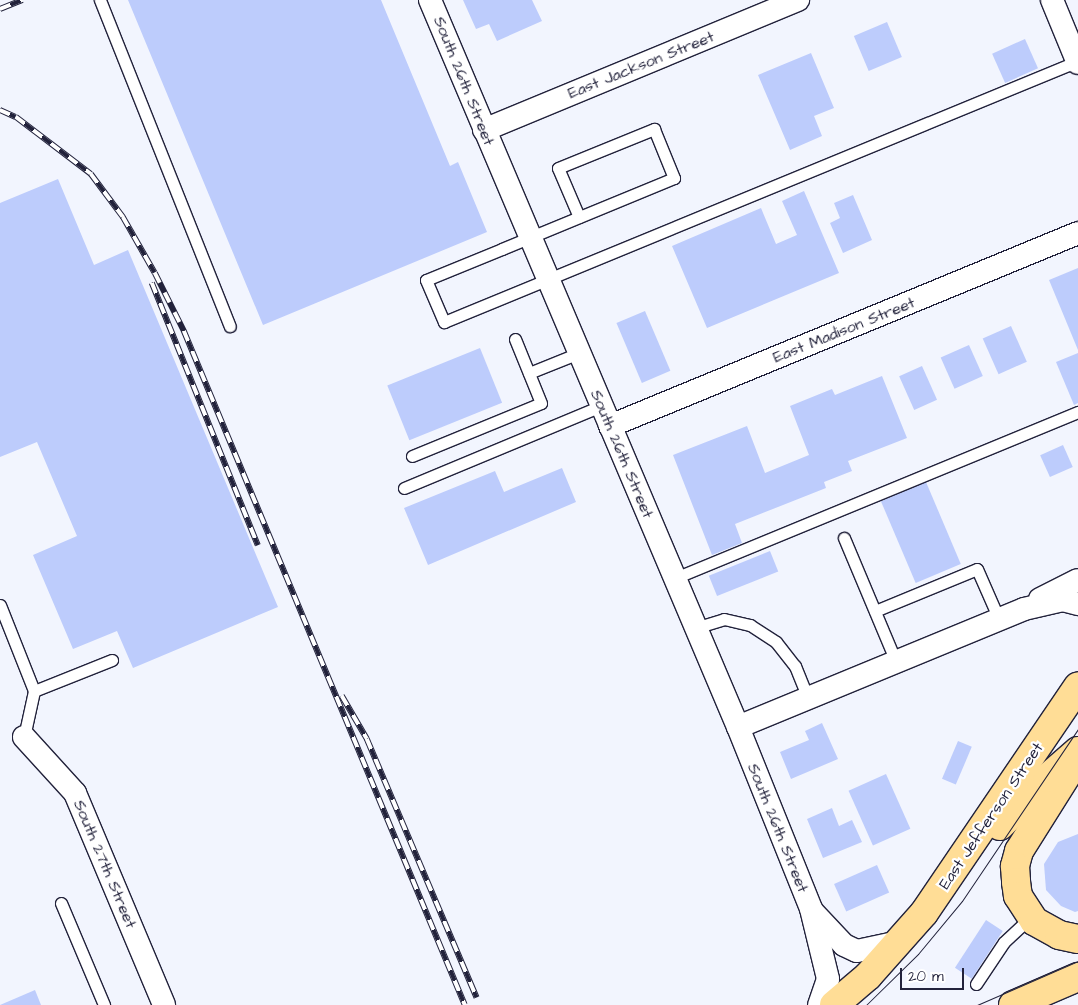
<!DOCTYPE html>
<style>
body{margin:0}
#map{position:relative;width:1078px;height:1005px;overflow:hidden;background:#f2f5fe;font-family:"Architects Daughter",sans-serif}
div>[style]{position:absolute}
.building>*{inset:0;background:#bdccfc;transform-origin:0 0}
.roads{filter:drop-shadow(1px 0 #22223b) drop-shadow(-1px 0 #22223b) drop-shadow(0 1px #22223b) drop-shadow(0 -1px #22223b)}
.lane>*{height:11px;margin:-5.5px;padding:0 5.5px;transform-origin:5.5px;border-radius:5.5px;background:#fff}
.street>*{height:22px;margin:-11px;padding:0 11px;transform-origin:11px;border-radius:11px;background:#fff}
.primary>*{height:28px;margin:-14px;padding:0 14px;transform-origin:14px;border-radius:14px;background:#ffdd96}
.tram>*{height:1px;margin:-0.5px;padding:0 0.5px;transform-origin:0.5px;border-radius:0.5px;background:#22223b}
.rail>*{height:5.5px;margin-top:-2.75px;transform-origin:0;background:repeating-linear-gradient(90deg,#fff 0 11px,#22223b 0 22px);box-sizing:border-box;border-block:1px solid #22223b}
span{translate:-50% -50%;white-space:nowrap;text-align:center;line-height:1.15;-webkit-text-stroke:4.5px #fff;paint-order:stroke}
.street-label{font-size:16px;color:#22223b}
.scale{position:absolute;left:900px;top:968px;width:64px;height:22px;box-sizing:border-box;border:2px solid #22223b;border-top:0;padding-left:6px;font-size:15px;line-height:18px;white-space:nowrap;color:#22223b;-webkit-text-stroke:4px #fff;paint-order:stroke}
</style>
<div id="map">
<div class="building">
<i style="clip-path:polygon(128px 0,381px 0,450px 166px,458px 162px,487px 232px,263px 325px)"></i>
<i style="clip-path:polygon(463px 0,532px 0,542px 21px,497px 41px,489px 24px,476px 29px)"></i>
<i style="left:887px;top:22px;width:38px;height:36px;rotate:67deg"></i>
<i style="left:1025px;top:39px;width:32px;height:36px;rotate:66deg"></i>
<i style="clip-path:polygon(811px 53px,834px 108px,814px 116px,822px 136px,790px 150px,758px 75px)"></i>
<i style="clip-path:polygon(58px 179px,94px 265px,128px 250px,278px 607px,133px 668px,117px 631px,73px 649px,33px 555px,77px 536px,37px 442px,0 457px,0 203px)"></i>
<i style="clip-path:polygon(804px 191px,839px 273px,707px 328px,672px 246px,761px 208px,776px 244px,797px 235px,782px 201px)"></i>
<i style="clip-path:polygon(853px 195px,872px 240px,843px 253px,830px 223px,840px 218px,834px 203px)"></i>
<i style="clip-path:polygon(1078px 268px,1078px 350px,1049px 280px)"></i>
<i style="left:645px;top:311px;width:65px;height:31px;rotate:67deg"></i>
<i style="left:1011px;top:326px;width:39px;height:31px;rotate:66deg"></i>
<i style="left:969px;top:345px;width:34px;height:31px;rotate:66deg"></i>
<i style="left:480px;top:348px;width:59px;height:100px;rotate:68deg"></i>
<i style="clip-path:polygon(1078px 353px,1078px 403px,1074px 405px,1056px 362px)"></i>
<i style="left:922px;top:366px;width:37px;height:25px;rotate:66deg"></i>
<i style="clip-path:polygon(882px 376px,907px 438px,848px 461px,852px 471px,824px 482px,826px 488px,735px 524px,742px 543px,712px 555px,673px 455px,747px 426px,765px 473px,809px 455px,790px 406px,832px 389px,835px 395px)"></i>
<i style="left:1063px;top:445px;width:24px;height:25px;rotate:66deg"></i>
<i style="clip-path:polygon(562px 468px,576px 502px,428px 565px,404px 508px,495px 471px,504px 492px)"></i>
<i style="left:926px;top:482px;width:89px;height:49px;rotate:67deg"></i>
<i style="left:770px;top:551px;width:22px;height:66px;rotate:68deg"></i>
<i style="clip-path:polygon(822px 723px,838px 759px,791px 779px,780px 752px,809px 740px,805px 731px)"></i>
<i style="left:958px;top:741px;width:15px;height:41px;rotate:23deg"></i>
<i style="left:886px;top:774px;width:60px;height:41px;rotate:66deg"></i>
<i style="clip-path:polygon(832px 808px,839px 826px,852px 820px,862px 842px,823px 858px,807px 819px)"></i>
<i style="clip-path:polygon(1078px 834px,1078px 911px,1075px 912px,1061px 906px,1046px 890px,1044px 864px,1058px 842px)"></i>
<i style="left:877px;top:865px;width:30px;height:47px;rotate:66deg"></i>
<i style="left:986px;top:920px;width:20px;height:57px;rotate:33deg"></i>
<i style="clip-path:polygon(35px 990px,41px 1005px,0 1005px)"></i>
</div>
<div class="roads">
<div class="lane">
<i style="left:100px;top:0;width:351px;rotate:68.3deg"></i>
<i style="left:579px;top:217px;width:53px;rotate:-113.2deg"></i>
<i style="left:558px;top:168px;width:104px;rotate:-22.1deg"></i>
<i style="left:654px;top:129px;width:53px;rotate:67.8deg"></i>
<i style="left:674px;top:178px;width:186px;rotate:157.6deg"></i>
<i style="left:502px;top:249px;width:82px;rotate:157.8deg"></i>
<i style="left:426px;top:280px;width:46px;rotate:66.8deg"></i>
<i style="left:444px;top:322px;width:686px;rotate:-22.38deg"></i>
<i style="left:529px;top:373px;width:54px;rotate:-21.8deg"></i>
<i style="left:412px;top:456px;width:139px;rotate:-22.3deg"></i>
<i style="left:541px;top:403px;width:69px;rotate:-112.1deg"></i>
<i style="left:404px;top:488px;width:213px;rotate:-22.6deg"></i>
<i style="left:844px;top:538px;width:134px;rotate:67.2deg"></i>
<i style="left:675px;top:578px;width:436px;rotate:-22.4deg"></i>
<i style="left:0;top:605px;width:92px;rotate:68.4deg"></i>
<i style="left:34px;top:691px;width:47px;rotate:102.3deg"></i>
<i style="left:875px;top:611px;width:110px;rotate:-22.4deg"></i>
<i style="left:977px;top:569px;width:55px;rotate:66.3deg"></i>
<i style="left:695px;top:628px;width:30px;rotate:-17deg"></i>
<i style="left:724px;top:619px;width:27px;rotate:13deg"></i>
<i style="left:750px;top:625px;width:31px;rotate:33deg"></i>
<i style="left:776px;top:642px;width:31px;rotate:52deg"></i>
<i style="left:795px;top:666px;width:35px;rotate:68deg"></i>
<i style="left:34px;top:691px;width:84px;rotate:-21.7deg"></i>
<i style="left:61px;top:903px;width:111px;rotate:67.1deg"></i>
<i style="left:976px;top:984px;width:50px;rotate:-56.3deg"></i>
<i style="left:1004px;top:942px;width:37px;rotate:-43deg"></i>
</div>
<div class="street">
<i style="left:430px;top:0;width:790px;rotate:67.04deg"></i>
<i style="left:738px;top:727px;width:196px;rotate:68.1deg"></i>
<i style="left:811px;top:909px;width:72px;rotate:76.3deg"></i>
<i style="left:828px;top:979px;width:28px;rotate:109deg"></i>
<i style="left:1052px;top:0;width:68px;rotate:67.6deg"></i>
<i style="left:484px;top:130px;width:340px;rotate:-22.5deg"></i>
<i style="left:610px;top:426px;width:506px;rotate:-22.41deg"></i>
<i style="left:1040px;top:599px;width:42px;rotate:-26.6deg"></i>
<i style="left:738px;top:727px;width:309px;rotate:-22.4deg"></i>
<i style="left:1024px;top:609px;width:40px;rotate:-13deg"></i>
<i style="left:1063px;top:600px;width:16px;rotate:15deg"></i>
<i style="left:24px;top:737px;width:76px;rotate:47.7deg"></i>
<i style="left:75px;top:793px;width:230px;rotate:67.2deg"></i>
<i style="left:813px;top:912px;width:45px;rotate:46.8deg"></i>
<i style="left:844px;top:945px;width:14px;rotate:25deg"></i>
<i style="left:857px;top:951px;width:43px;rotate:-12.1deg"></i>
</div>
<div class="primary">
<i style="left:1068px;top:773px;width:92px;rotate:122.1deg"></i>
<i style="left:1019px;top:851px;width:16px;rotate:105deg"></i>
<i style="left:1015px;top:866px;width:16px;rotate:86deg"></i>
<i style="left:1016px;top:882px;width:14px;rotate:82deg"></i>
<i style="left:1018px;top:896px;width:30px;rotate:57deg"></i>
<i style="left:1034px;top:921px;width:29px;rotate:29deg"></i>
<i style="left:1059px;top:935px;width:19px;rotate:12deg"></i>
<i style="left:1000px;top:826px;width:67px;rotate:-45.6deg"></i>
<i style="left:1047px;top:778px;width:41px;rotate:-41.1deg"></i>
<i style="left:834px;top:1005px;width:45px;rotate:-40.5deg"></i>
<i style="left:868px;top:976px;width:84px;rotate:-48.4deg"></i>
<i style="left:924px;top:913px;width:274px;rotate:-55.8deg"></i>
<i style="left:1013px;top:1005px;width:71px;rotate:-23.3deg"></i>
</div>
</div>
<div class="tram">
<i style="left:866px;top:1005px;width:73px;rotate:-44.4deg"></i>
<i style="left:918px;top:954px;width:69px;rotate:-50.3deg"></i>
<i style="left:962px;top:901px;width:207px;rotate:-56deg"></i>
<i style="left:977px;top:1005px;width:110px;rotate:-23.5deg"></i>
</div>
<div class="rail">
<i style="left:0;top:9px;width:24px;rotate:-22deg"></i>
<i style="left:0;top:110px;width:17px;rotate:24deg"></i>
<i style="left:16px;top:117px;width:94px;rotate:37.2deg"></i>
<i style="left:91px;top:174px;width:54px;rotate:53.3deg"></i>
<i style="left:123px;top:217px;width:64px;rotate:60.3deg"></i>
<i style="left:155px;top:273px;width:65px;rotate:63.4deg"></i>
<i style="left:184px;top:331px;width:730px;rotate:67.37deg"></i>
<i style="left:152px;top:283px;width:283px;rotate:68deg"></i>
<i style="left:342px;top:696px;width:50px;rotate:59.8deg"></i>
<i style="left:367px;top:739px;width:281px;rotate:67deg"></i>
</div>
<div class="street-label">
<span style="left:641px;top:65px;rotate:-22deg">East Jackson Street</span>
<span style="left:464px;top:81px;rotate:68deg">South 26th Street</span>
<span style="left:844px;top:330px;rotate:-22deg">East Madison Street</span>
<span style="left:622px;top:454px;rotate:67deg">South 26th Street</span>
<span style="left:991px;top:816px;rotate:-56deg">East Jefferson Street</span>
<span style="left:778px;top:828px;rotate:68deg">South 26th Street</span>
<span style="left:105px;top:864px;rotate:67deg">South 27th Street</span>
</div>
<div class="scale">20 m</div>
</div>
